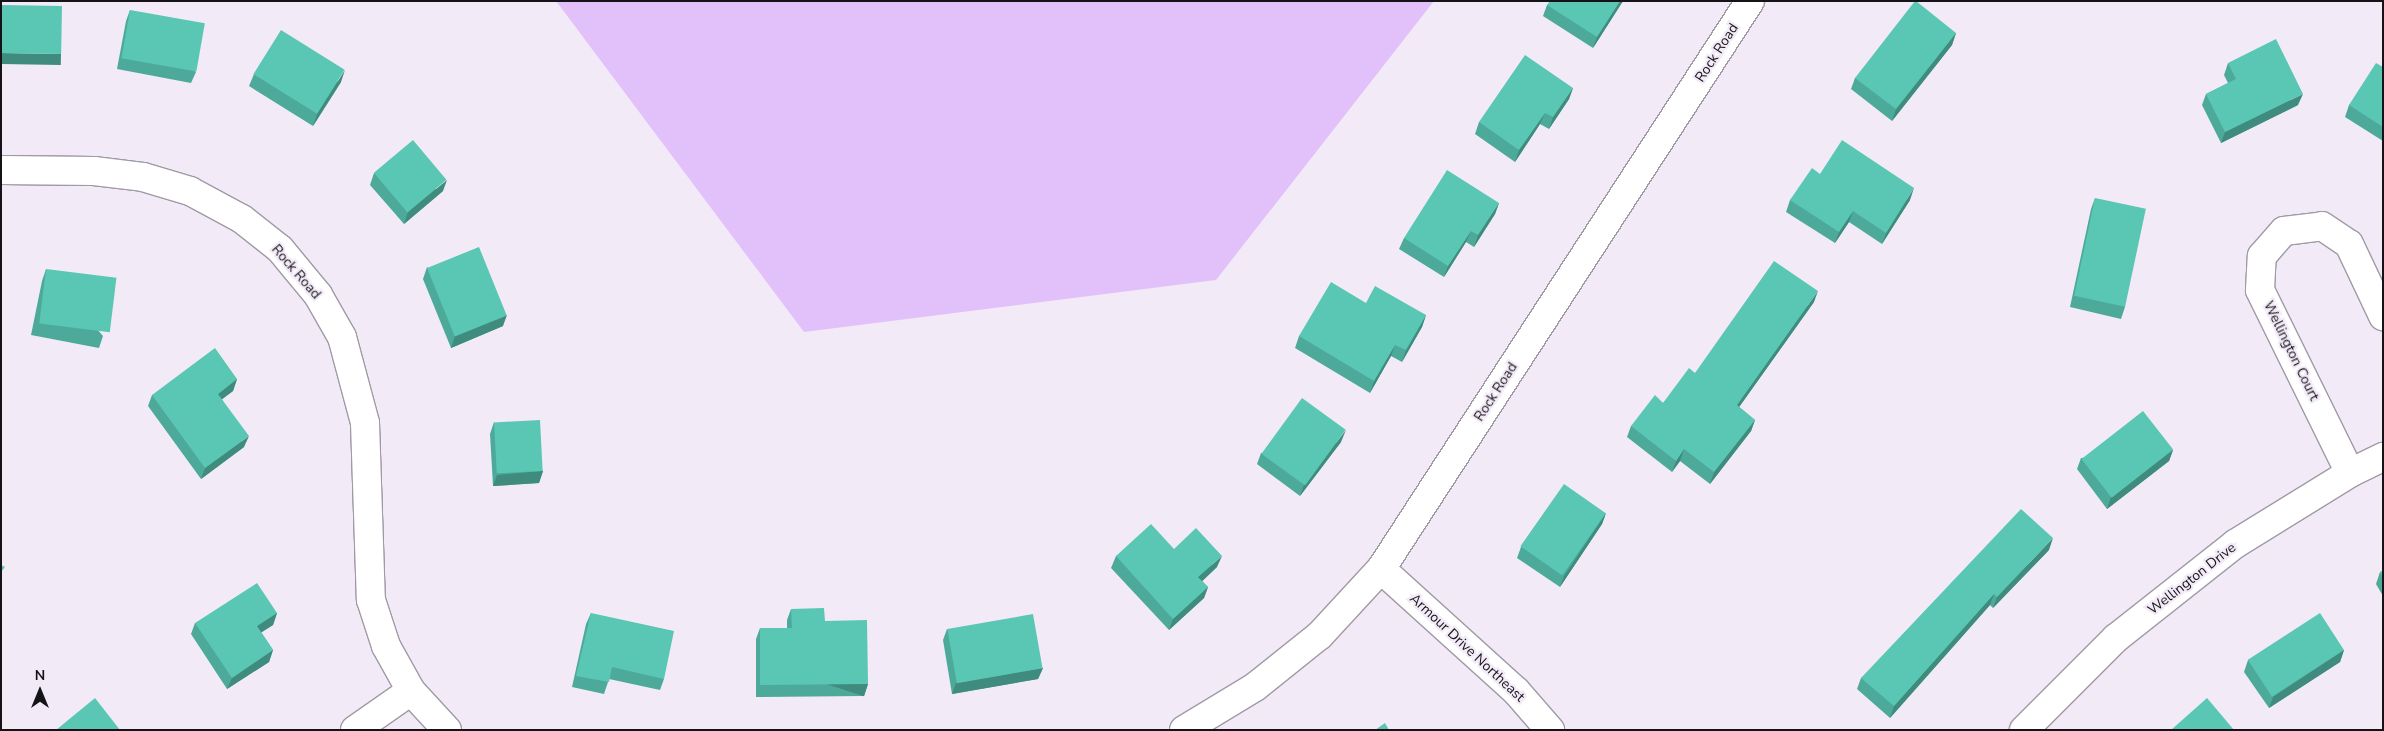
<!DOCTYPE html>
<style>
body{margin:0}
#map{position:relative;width:2384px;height:731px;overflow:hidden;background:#f2ebf7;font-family:"Nunito Sans",sans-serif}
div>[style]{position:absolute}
.green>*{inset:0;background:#e2c1fb}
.roads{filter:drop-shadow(1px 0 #a09aa5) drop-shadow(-1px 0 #a09aa5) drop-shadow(0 1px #a09aa5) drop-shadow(0 -1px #a09aa5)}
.minor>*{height:28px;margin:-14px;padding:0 14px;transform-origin:14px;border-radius:14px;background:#fff}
.wall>*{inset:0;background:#4daa9b}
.shaded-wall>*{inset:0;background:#3f8b7e;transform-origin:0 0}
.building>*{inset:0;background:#5ac6b4;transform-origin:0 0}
span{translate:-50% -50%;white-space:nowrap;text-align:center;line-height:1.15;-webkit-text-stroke:4.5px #f2ebf7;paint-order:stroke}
.street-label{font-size:14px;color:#151317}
.frame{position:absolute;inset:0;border:2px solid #151317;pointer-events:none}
.north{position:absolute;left:15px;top:666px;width:50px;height:50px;-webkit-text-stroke:4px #f2ebf7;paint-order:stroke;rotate:0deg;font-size:14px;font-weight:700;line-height:20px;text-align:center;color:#151317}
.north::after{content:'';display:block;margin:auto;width:18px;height:22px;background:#151317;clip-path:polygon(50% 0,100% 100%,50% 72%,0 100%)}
</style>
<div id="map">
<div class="green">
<i style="clip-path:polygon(556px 1px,1434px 1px,1216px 280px,804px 332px)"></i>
</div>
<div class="roads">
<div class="minor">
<i style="left:1px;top:170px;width:93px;rotate:0.6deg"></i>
<i style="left:94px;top:171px;width:49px;rotate:7deg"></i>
<i style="left:143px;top:177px;width:49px;rotate:16.6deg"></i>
<i style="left:190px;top:191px;width:59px;rotate:28.3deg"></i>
<i style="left:242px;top:219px;width:48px;rotate:38.3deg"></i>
<i style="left:280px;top:249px;width:60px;rotate:50.4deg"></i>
<i style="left:318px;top:295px;width:48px;rotate:60.3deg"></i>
<i style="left:342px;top:337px;width:89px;rotate:75deg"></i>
<i style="left:365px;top:423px;width:177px;rotate:88.1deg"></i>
<i style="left:371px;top:600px;width:48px;rotate:71.9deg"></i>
<i style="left:386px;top:646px;width:51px;rotate:60.9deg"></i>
<i style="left:411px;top:691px;width:53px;rotate:47.3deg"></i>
<i style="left:2350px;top:473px;width:204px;rotate:-116.2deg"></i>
<i style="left:2260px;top:290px;width:34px;rotate:-87deg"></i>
<i style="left:2262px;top:256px;width:33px;rotate:-49deg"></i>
<i style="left:2284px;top:231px;width:38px;rotate:-7deg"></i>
<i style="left:2322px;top:226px;width:32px;rotate:34deg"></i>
<i style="left:2349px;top:244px;width:80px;rotate:64.7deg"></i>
<i style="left:1381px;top:569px;width:182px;rotate:42.1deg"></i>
<i style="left:1516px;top:691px;width:52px;rotate:48.9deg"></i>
<i style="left:355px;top:730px;width:68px;rotate:-34.9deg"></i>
<i style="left:1184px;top:730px;width:83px;rotate:-31.2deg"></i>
<i style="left:1255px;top:687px;width:83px;rotate:-38.7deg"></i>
<i style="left:1320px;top:635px;width:90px;rotate:-47.3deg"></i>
<i style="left:1381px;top:569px;width:677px;rotate:-56.99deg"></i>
<i style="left:2024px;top:730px;width:130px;rotate:-45deg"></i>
<i style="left:2116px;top:638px;width:152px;rotate:-38.3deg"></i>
<i style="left:2235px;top:544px;width:135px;rotate:-31.7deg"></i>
<i style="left:2350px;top:473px;width:37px;rotate:-26deg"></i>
</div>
</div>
<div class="wall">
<i style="clip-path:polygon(1623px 1px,1593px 48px,1543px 16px,1547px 5px)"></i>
<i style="clip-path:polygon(130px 10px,196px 72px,191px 83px,117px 69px,126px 21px)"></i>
<i style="clip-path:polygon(1956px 33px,1952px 45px,1892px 121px,1851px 89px,1855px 78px)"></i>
<i style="clip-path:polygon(2228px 63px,2298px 105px,2221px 143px,2202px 105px,2206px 94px,2228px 83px,2224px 75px)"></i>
<i style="clip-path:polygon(2383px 67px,2383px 141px,2345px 117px,2349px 105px)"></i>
<i style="clip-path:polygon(254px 74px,341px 82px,313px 126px,249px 86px)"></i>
<i style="clip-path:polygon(1573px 88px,1569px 99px,1549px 129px,1540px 124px,1515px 162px,1475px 134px,1479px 122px)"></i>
<i style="clip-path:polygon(374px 173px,443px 191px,404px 224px,370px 185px)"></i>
<i style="clip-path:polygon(1820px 174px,1910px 200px,1882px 244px,1849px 222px,1835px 243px,1786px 212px,1790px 200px)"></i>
<i style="clip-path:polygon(2095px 198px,2125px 307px,2121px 319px,2070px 307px,2091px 209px)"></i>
<i style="clip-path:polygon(1499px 203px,1495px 214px,1474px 247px,1466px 242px,1444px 277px,1399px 249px,1404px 238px)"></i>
<i style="clip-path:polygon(427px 267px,503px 326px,451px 348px,423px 279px)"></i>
<i style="clip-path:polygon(46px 269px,103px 336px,99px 348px,31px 335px,42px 281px)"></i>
<i style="clip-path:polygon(1814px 302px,1739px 407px,1755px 420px,1751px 431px,1710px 484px,1680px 461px,1672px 472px,1627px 437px,1631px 426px,1663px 403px,1695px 373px)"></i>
<i style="clip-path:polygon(1366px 303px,1426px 315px,1422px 327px,1402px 362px,1391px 356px,1370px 393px,1295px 348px,1299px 336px)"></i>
<i style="clip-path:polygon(237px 379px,233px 391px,222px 399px,244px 447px,201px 479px,148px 406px,152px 395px)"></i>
<i style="clip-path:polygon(494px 422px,543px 471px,539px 483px,493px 486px,490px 434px)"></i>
<i style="clip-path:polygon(1341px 442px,1300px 496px,1257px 464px,1261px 453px)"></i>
<i style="clip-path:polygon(2173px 450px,2169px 461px,2107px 509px,2077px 469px,2081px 458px)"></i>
<i style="clip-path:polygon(1606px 513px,1602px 524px,1560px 587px,1517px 558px,1521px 547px)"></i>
<i style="clip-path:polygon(1174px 549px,1217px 567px,1202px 581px,1208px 587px,1204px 598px,1169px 630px,1111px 568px,1116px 556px)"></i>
<i style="clip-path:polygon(2049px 550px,1993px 608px,1990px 605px,1890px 718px,1857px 689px,1861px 678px)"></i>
<i style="clip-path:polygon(2383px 571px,2383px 596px,2376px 584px,2380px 572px)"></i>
<i style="clip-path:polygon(791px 609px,825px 621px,868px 684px,864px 696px,756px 697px,756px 639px,760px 628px,787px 628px,787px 620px)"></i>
<i style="clip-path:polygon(277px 613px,273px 625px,261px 632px,273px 650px,269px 662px,227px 689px,191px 634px,195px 623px)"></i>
<i style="clip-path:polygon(591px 613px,664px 679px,660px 690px,609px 679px,604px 694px,572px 687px,586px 624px)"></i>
<i style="clip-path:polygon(947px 629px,1043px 668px,1038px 679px,952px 694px,943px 640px)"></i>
<i style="clip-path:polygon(2344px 650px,2340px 662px,2269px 708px,2244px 672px,2248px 660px)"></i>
</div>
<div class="shaded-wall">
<i style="clip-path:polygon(1620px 1px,1623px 1px,1593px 48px,1597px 37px)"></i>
<i style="clip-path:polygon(1956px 33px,1952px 45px,1892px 121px,1896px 109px)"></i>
<i style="left:1px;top:53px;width:60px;height:11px;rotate:1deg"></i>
<i style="clip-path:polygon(345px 70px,341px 82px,313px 126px,317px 114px)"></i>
<i style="clip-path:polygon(1573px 88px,1569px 99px,1549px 129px,1553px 117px)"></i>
<i style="clip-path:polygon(2303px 94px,2298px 105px,2221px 143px,2225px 132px)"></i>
<i style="clip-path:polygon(1545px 113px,1540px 124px,1515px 162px,1519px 150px)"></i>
<i style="clip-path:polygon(447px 180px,443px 191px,404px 224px,408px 212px)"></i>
<i style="clip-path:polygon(1914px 188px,1910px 200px,1882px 244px,1886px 233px)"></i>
<i style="clip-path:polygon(1499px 203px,1495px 214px,1474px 247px,1478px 235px)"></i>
<i style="clip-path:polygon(1853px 211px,1849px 222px,1835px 243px,1839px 232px)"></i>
<i style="clip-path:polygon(1471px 231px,1466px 242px,1444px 277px,1448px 266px)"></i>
<i style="clip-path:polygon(1818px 291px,1814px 302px,1732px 417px,1737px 405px)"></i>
<i style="clip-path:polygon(507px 315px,503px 326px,451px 348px,455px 336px)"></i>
<i style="clip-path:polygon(1426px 315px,1422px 327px,1402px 362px,1406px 350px)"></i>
<i style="clip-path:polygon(1395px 345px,1391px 356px,1370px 393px,1374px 381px)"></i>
<i style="clip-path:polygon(237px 379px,233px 391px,213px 406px,218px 394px)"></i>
<i style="clip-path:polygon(1755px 420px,1751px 431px,1710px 484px,1714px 472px)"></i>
<i style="clip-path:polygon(1346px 430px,1341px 442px,1300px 496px,1304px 485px)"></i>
<i style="clip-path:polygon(249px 436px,244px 447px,201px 479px,205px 468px)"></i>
<i style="clip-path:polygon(1684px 449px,1680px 461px,1672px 472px,1676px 461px)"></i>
<i style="clip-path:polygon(2173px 450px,2169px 461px,2107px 509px,2111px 497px)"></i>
<i style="clip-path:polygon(543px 471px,539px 483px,493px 486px,497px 475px)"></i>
<i style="clip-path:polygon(1606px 513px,1602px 524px,1560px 587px,1564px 576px)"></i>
<i style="clip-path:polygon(2053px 538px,2049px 550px,1993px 608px,1997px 597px)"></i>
<i style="clip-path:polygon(1222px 556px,1217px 567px,1194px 589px,1198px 577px)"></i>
<i style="clip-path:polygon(1208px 587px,1204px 598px,1169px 630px,1173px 619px)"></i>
<i style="clip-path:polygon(1994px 594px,1990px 605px,1890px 718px,1894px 706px)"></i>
<i style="clip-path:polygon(277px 613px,273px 625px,253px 638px,257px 626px)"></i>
<i style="clip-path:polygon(273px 650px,269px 662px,227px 689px,232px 678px)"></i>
<i style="clip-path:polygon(2344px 650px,2340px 662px,2269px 708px,2273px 697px)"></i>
<i style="clip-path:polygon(1043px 668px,1038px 679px,952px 694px,956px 683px)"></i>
<i style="left:868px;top:684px;width:13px;height:108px;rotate:108deg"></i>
</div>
<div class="building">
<i style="clip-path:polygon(1550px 1px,1620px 1px,1597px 37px,1547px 5px)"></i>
<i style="clip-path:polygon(1915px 1px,1916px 1px,1956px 33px,1896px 109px,1855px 78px)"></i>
<i style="left:1px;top:5px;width:61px;height:48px;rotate:1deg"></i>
<i style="left:130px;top:10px;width:76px;height:49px;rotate:10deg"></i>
<i style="left:281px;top:30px;width:75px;height:52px;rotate:32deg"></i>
<i style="clip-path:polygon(2276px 39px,2303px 94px,2225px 132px,2206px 94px,2236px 79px,2228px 63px)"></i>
<i style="clip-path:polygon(1525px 55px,1573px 88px,1553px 117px,1545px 113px,1519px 150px,1479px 122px)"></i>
<i style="clip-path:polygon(2376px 63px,2383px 67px,2383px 127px,2349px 105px)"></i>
<i style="left:413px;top:140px;width:52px;height:51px;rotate:50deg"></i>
<i style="clip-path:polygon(1842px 140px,1914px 188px,1886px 233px,1853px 211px,1839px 232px,1790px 200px,1812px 168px,1820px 174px)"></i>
<i style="clip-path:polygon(1447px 170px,1499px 203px,1478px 235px,1471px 231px,1448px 266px,1404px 238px)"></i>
<i style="left:2095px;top:198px;width:52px;height:100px;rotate:12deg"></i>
<i style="left:479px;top:247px;width:74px;height:56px;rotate:68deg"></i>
<i style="clip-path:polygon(1774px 261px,1818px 291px,1737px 405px,1755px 420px,1714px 472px,1684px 449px,1676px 461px,1631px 426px,1655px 395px,1663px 403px,1689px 368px,1695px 373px)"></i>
<i style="left:46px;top:269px;width:71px;height:55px;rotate:7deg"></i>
<i style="clip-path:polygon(1331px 282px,1366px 303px,1375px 286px,1426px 315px,1406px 350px,1395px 345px,1374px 381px,1299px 336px)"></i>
<i style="clip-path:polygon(215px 348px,237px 379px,218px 394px,249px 436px,205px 468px,152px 395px)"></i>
<i style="left:1302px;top:398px;width:54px;height:69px;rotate:36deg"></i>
<i style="left:2143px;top:411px;width:49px;height:78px;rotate:52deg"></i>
<i style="left:540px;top:420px;width:51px;height:46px;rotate:87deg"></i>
<i style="left:1564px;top:484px;width:51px;height:76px;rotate:35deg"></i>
<i style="clip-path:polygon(2021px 509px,2053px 538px,1997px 597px,1994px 594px,1894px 706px,1861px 678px)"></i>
<i style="clip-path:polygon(1151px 524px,1174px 549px,1196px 528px,1222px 556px,1198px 577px,1208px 587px,1173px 619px,1116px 556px)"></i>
<i style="clip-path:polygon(1px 565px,5px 567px,1px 572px)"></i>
<i style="clip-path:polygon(2383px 571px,2383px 578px,2380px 572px)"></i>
<i style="clip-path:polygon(257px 583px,277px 613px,257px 626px,273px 650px,232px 678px,195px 623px)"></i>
<i style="clip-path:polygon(824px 608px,825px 621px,867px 620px,868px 684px,760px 685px,760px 628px,792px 628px,791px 609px)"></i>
<i style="clip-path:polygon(591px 613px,674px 631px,664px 679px,612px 667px,609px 682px,576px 676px)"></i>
<i style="left:2320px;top:613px;width:44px;height:86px;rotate:57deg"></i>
<i style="left:1033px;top:614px;width:55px;height:87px;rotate:80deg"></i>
<i style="clip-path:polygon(95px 698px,120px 730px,56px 730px)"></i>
<i style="clip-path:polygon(2207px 698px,2234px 730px,2171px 730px)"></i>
<i style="clip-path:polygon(1385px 723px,1389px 730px,1375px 730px)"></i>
</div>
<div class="street-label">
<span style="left:1717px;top:53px;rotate:-57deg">Rock Road</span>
<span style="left:296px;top:272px;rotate:49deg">Rock Road</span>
<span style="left:2291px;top:351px;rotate:64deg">Wellington Court</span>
<span style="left:1496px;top:392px;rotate:-57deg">Rock Road</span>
<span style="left:2192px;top:579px;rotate:-38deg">Wellington Drive</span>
<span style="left:1467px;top:648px;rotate:43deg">Armour Drive Northeast</span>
</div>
<div class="frame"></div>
<div class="north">N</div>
</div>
